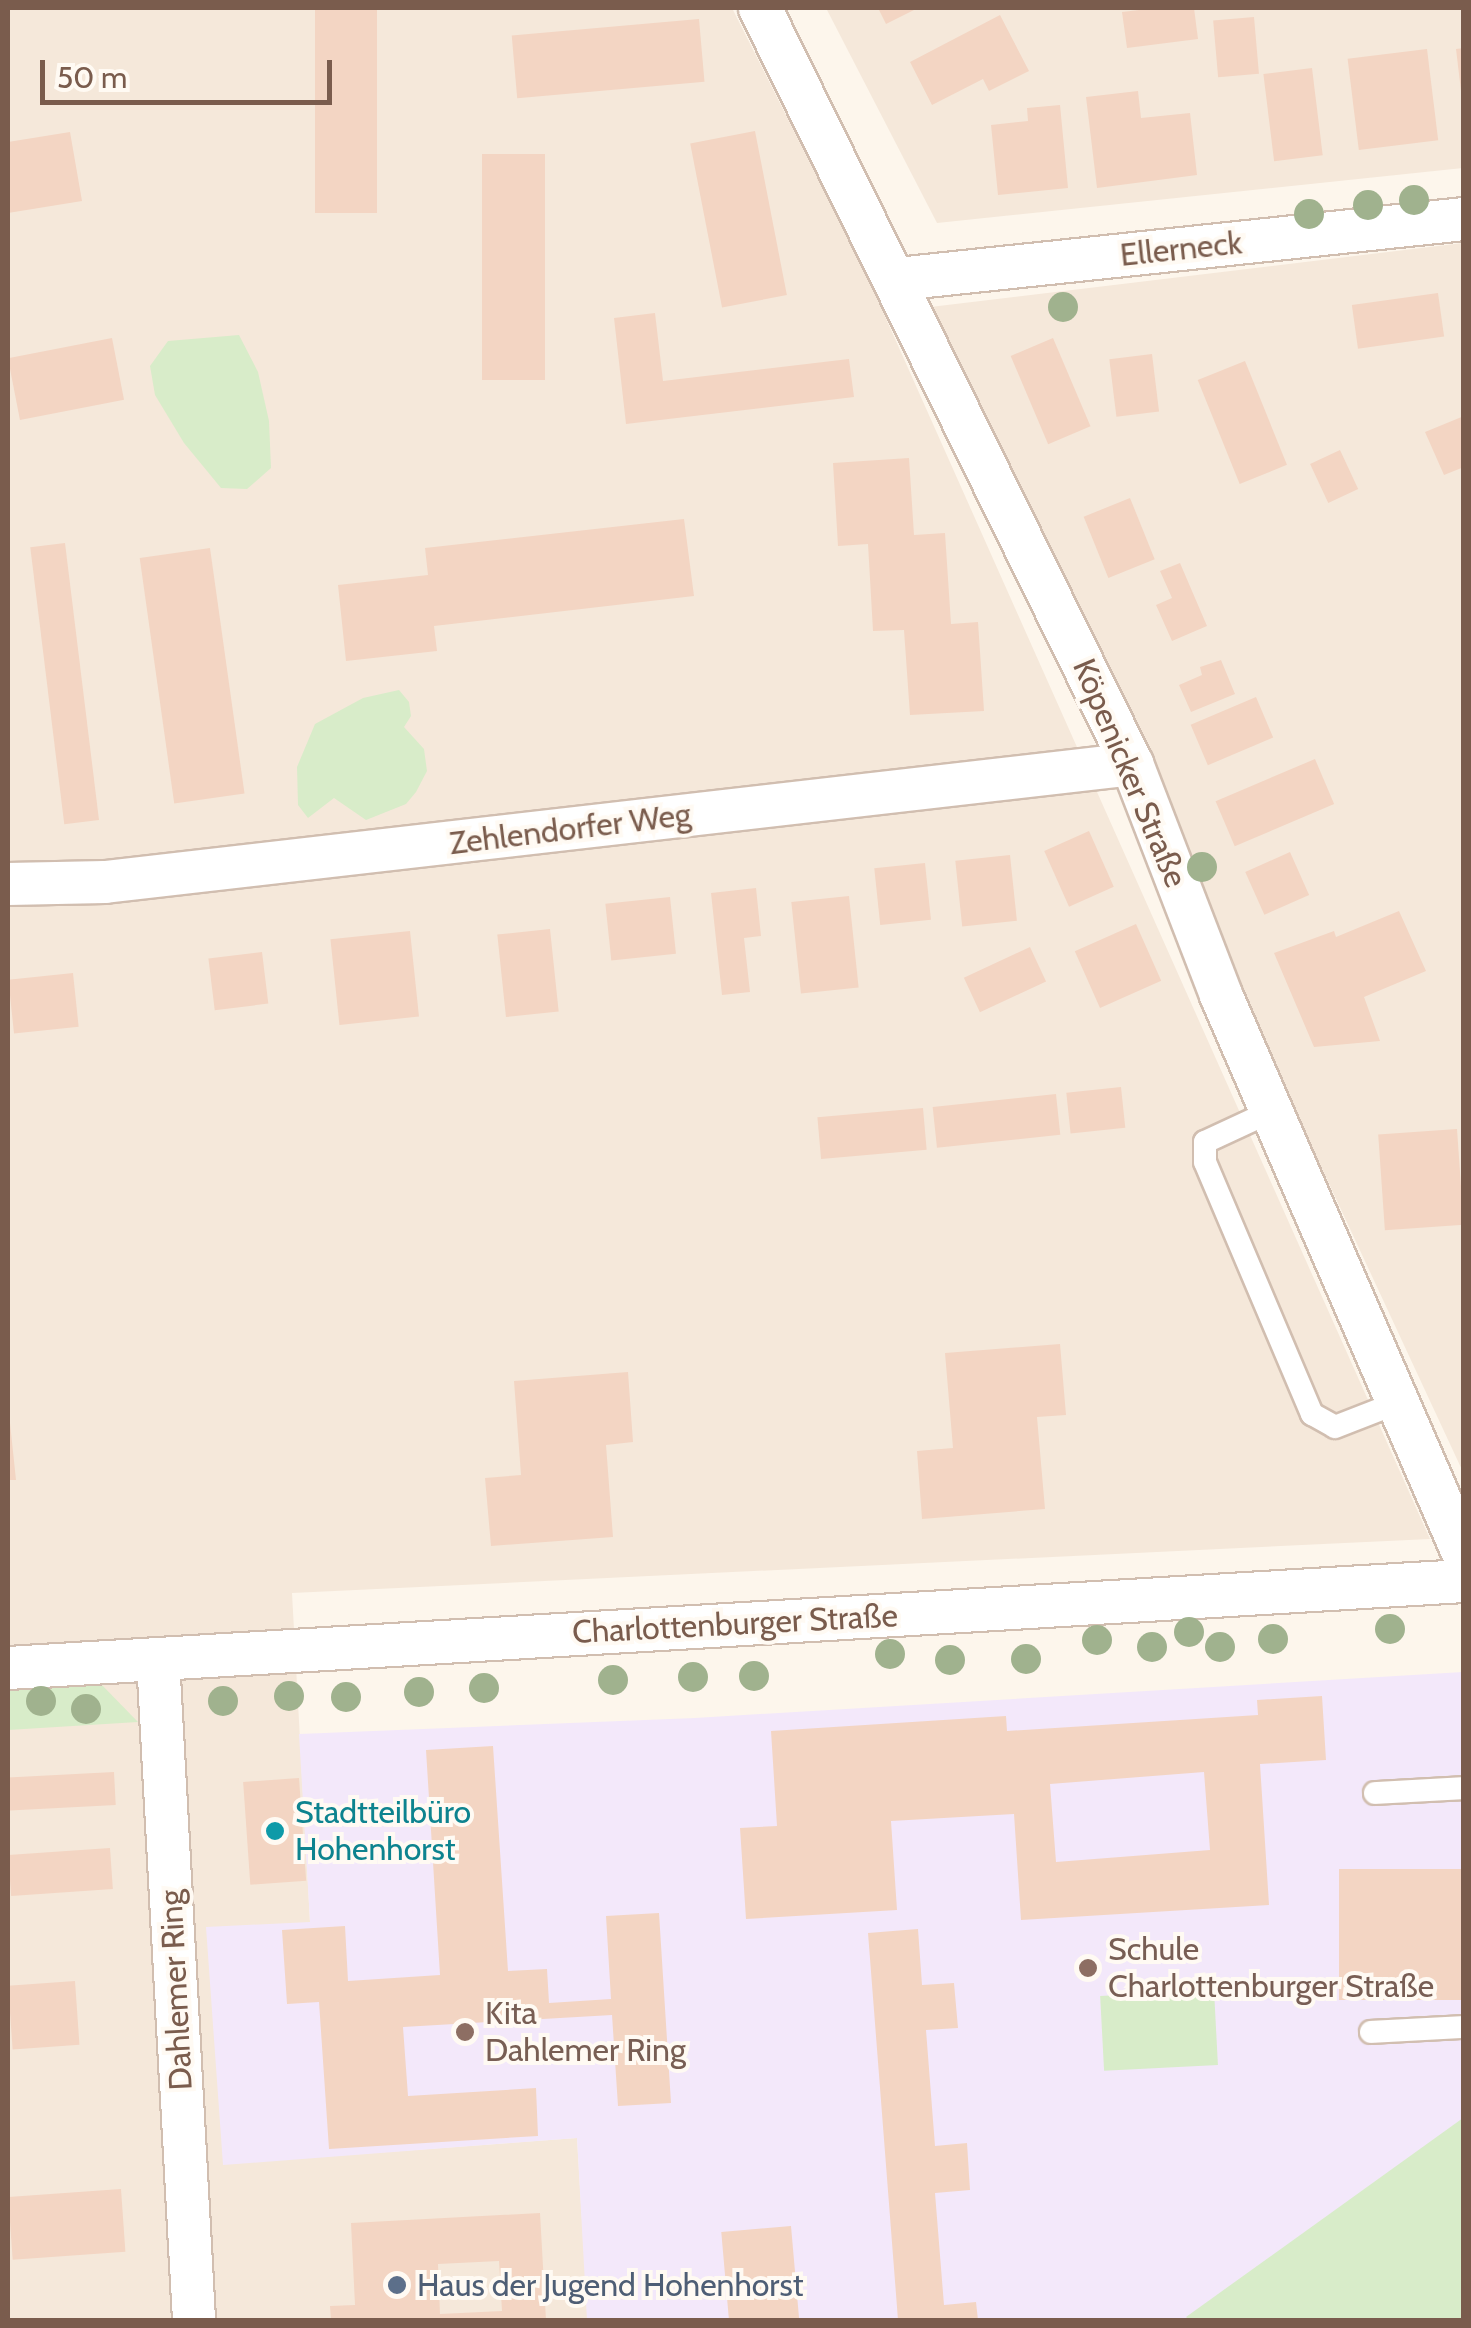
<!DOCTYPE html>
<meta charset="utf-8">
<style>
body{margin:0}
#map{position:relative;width:1471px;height:2328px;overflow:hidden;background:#fdf6ec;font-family:Cabin,sans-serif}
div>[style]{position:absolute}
.residential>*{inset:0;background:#f5e8da}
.education>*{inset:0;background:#f3e8fa}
.green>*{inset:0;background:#d8ecc9;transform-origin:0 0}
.building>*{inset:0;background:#f3d5c3;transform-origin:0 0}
.roads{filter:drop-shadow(2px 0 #d1beb0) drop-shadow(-2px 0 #d1beb0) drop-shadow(0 2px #d1beb0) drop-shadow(0 -2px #d1beb0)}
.service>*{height:22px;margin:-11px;padding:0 11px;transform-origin:11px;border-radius:11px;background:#fff}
.minor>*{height:42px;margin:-21px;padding:0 21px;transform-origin:21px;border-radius:21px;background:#fff}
.trees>*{width:30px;height:30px;margin:-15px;border-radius:50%;background:#a0b28e}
.dots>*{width:28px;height:28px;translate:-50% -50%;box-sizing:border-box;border:5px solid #fffaf3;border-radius:50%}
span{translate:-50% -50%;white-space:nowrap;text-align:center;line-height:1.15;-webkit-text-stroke:8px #fffaf3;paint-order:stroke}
.street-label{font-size:32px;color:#7a5c4d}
.culture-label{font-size:32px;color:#0d838f}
.left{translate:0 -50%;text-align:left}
.education-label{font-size:32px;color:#785e54}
.service-label{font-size:32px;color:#4e5e75}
.frame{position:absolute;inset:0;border:10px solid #7a5c4d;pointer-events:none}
.scale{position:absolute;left:40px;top:60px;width:292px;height:45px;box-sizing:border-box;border:5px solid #7a5c4d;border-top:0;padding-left:12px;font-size:30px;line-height:35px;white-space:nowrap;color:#7a5c4d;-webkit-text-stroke:8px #fffaf3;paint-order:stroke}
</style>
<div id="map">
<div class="residential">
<i style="clip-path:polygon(8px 8px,732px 8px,867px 276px,1430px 1539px,292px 1593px,310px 1922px,223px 2164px,577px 2138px,588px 2320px,8px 2320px)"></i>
<i style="clip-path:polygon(826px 8px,1463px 8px,1463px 168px,937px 223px)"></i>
<i style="clip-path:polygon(1463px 243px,1463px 1472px,922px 308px)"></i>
</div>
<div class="education">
<i style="clip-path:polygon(1463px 1672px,1463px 2320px,587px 2320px,577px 2138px,223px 2165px,206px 1927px,310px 1922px,299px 1734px,695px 1718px)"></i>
</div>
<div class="green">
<i style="clip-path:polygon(239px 335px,258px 372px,269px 421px,271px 468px,247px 489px,221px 488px,184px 443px,155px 395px,150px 366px,168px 341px)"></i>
<i style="clip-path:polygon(399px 690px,409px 702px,411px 716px,404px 727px,424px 749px,427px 771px,416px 792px,406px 804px,366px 820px,334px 798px,308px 818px,298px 805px,297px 767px,315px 724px,363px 698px)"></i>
<i style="clip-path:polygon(99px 1682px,138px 1722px,8px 1730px,8px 1688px)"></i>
<i style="left:1214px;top:1990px;width:75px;height:114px;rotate:87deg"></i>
<i style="clip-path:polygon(1463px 2118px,1463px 2320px,1189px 2320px,1186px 2317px)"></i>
</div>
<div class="building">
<i style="left:315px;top:8px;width:62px;height:205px"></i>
<i style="clip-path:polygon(878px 8px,918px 8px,886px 24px)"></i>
<i style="clip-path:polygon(1156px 8px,1194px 8px,1198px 39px,1127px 48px,1122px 12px)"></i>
<i style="clip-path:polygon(1000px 15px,1029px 71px,989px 91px,983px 79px,932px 105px,910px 62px)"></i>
<i style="left:1254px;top:17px;width:57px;height:41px;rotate:85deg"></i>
<i style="left:699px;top:19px;width:63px;height:188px;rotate:85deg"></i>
<i style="clip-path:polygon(1464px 48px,1464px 91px,1461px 91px,1456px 49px)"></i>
<i style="left:1427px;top:49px;width:92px;height:80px;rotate:83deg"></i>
<i style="left:1312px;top:68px;width:88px;height:49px;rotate:83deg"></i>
<i style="clip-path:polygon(1138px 91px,1141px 118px,1190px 113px,1197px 175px,1097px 188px,1086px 97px)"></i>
<i style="clip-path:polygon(1060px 105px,1068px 188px,998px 195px,991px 125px,1028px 121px,1027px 108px)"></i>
<i style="left:755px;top:131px;width:167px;height:66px;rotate:79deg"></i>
<i style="clip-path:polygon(70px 132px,82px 201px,8px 213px,8px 142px)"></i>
<i style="left:482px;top:154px;width:63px;height:226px"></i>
<i style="left:1438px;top:293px;width:44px;height:87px;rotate:82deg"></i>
<i style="clip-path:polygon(655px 313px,663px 381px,849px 359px,854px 397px,626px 424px,614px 318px)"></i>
<i style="left:112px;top:338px;width:63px;height:106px;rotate:79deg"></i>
<i style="left:1053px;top:338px;width:96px;height:46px;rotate:67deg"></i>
<i style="left:1152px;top:354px;width:58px;height:43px;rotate:83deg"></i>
<i style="left:1245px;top:361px;width:112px;height:51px;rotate:68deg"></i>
<i style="clip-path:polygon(1464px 416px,1464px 467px,1444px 475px,1425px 432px)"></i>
<i style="left:1340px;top:450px;width:43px;height:33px;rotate:65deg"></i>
<i style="clip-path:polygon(909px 458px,914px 535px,945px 533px,951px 624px,978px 622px,984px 711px,910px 715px,904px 630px,873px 631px,868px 544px,838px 546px,833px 463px)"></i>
<i style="left:1130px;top:498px;width:66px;height:50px;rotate:68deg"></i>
<i style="clip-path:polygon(684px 519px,694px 596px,434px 626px,437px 651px,346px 661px,338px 585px,428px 575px,425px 548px)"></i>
<i style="left:65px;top:543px;width:279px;height:35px;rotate:83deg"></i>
<i style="left:210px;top:548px;width:248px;height:71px;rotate:82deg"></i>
<i style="clip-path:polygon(1180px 563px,1207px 626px,1172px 641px,1156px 605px,1172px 598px,1160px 571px)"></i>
<i style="clip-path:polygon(1221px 660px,1235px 694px,1191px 712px,1179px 685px,1202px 675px,1200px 667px)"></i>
<i style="left:1256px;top:697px;width:44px;height:71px;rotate:67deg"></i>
<i style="left:1315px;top:759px;width:49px;height:108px;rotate:67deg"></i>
<i style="left:1089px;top:831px;width:61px;height:49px;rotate:66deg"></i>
<i style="left:1290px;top:852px;width:47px;height:49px;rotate:66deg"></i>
<i style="left:1010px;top:855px;width:66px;height:55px;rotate:84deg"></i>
<i style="left:925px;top:863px;width:57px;height:51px;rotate:84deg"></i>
<i style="clip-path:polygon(756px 888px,761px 936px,744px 938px,750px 992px,722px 995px,711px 893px)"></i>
<i style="left:849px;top:896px;width:92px;height:58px;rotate:84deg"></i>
<i style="left:670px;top:897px;width:57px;height:65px;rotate:84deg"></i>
<i style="clip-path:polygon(1399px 911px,1426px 971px,1364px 997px,1380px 1041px,1314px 1047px,1274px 953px,1334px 931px,1336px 937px)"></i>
<i style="left:1136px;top:924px;width:62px;height:67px;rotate:66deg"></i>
<i style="left:550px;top:929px;width:83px;height:53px;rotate:84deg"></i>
<i style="left:410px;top:931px;width:86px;height:80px;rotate:84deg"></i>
<i style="left:1030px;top:947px;width:38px;height:73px;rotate:65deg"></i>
<i style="left:262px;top:952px;width:52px;height:54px;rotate:83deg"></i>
<i style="left:73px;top:973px;width:54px;height:65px;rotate:84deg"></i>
<i style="left:1121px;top:1087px;width:41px;height:55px;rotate:84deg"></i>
<i style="left:1056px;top:1094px;width:41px;height:124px;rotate:84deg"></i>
<i style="left:923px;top:1108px;width:42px;height:106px;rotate:85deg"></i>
<i style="left:1457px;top:1129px;width:96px;height:79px;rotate:86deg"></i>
<i style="clip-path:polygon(1060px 1344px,1066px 1415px,1037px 1417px,1045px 1509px,922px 1519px,917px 1451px,953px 1448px,945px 1353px)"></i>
<i style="clip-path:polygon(628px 1372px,633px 1442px,606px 1445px,613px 1537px,491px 1546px,485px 1478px,521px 1475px,514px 1381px)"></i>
<i style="clip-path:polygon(8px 1404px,16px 1480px,8px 1480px)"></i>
<i style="clip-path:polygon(evenodd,1322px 1696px,1326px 1760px,1260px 1764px,1269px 1905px,1021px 1920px,1014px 1814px,891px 1821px,897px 1910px,746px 1919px,740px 1828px,777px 1826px,771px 1731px,1006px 1716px,1007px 1731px,1258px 1715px,1257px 1700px,1322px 1696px,1204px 1772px,1210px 1850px,1056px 1862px,1050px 1784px,1204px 1772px)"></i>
<i style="clip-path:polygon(493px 1746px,508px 1971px,547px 1969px,549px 2003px,611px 1999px,606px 1916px,659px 1913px,671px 2103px,618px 2106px,612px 2015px,403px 2027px,408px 2096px,536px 2088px,538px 2136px,329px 2149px,319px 2002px,287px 2004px,282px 1930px,345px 1926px,348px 1981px,440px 1975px,426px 1750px)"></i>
<i style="left:114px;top:1772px;width:33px;height:106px;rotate:87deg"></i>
<i style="left:299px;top:1778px;width:103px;height:56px;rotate:86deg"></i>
<i style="left:110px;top:1848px;width:41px;height:102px;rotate:86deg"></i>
<i style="left:1464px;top:1869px;width:131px;height:125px;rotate:90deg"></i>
<i style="clip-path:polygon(918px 1929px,922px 1985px,954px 1983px,958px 2028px,926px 2030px,935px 2146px,967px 2143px,970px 2190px,935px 2193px,944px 2305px,976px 2302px,978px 2320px,898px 2320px,868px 1933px)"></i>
<i style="left:75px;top:1981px;width:64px;height:67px;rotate:86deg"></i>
<i style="left:121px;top:2189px;width:63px;height:113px;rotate:86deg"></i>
<i style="clip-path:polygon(evenodd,540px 2213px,546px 2320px,331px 2320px,330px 2306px,355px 2305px,351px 2223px,540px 2213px,499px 2261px,502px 2311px,440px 2314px,438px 2264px,499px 2261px)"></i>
<i style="left:791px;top:2226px;width:94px;height:70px;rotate:85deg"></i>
</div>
<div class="roads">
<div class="service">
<i style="left:1274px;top:1110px;width:76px;rotate:155.1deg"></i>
<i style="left:1205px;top:1142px;width:20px;rotate:90deg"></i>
<i style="left:1205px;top:1162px;width:274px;rotate:67deg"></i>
<i style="left:1312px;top:1414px;width:26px;rotate:29deg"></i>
<i style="left:1335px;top:1427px;width:69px;rotate:-21.3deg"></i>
<i style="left:1375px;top:1793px;width:89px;rotate:-3.2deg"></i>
<i style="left:1371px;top:2032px;width:93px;rotate:-3.1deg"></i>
</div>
<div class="minor">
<i style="left:760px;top:8px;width:843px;rotate:63.8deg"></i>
<i style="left:1132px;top:764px;width:248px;rotate:68.9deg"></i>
<i style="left:1221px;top:995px;width:610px;rotate:66.54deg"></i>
<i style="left:898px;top:279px;width:569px;rotate:-6.05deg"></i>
<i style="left:8px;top:884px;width:97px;rotate:-1.2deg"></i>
<i style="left:105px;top:882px;width:1034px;rotate:-6.55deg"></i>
<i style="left:158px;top:1659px;width:662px;rotate:86.88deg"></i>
<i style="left:8px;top:1668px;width:1459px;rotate:-3.42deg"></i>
</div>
</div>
<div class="trees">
<i style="left:1414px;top:200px"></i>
<i style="left:1368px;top:205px"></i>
<i style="left:1309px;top:214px"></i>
<i style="left:1063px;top:307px"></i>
<i style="left:1202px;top:867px"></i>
<i style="left:1390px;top:1629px"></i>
<i style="left:1189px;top:1632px"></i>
<i style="left:1273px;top:1639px"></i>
<i style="left:1097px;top:1640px"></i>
<i style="left:1152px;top:1647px"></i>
<i style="left:1220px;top:1647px"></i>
<i style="left:890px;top:1654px"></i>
<i style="left:1026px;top:1659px"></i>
<i style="left:950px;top:1660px"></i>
<i style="left:754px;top:1676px"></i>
<i style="left:693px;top:1677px"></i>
<i style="left:613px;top:1680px"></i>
<i style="left:484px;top:1688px"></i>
<i style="left:419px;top:1692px"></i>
<i style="left:289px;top:1696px"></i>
<i style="left:346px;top:1697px"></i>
<i style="left:41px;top:1701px"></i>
<i style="left:223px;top:1701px"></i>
<i style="left:86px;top:1709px"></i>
</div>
<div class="dots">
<i style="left:275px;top:1831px;background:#0f9aa8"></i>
<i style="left:1088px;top:1968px;background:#8d6e63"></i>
<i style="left:465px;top:2032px;background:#8d6e63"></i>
<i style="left:397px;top:2285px;background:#5c6f8a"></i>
</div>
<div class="street-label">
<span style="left:1181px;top:249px;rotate:-6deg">Ellerneck</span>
<span style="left:1130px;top:773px;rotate:67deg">Köpenicker Straße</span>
<span style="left:570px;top:829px;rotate:-7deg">Zehlendorfer Weg</span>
<span style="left:735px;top:1624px;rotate:-3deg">Charlottenburger Straße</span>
<span style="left:176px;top:1990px;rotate:-93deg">Dahlemer Ring</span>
</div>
<div class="culture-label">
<span class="left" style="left:295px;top:1831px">Stadtteilbüro<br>Hohenhorst</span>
</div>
<div class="education-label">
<span class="left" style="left:1108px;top:1968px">Schule<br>Charlottenburger Straße</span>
<span class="left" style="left:485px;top:2032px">Kita<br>Dahlemer Ring</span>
</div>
<div class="service-label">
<span class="left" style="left:417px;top:2285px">Haus der Jugend Hohenhorst</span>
</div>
<div class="frame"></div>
<div class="scale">50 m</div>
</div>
